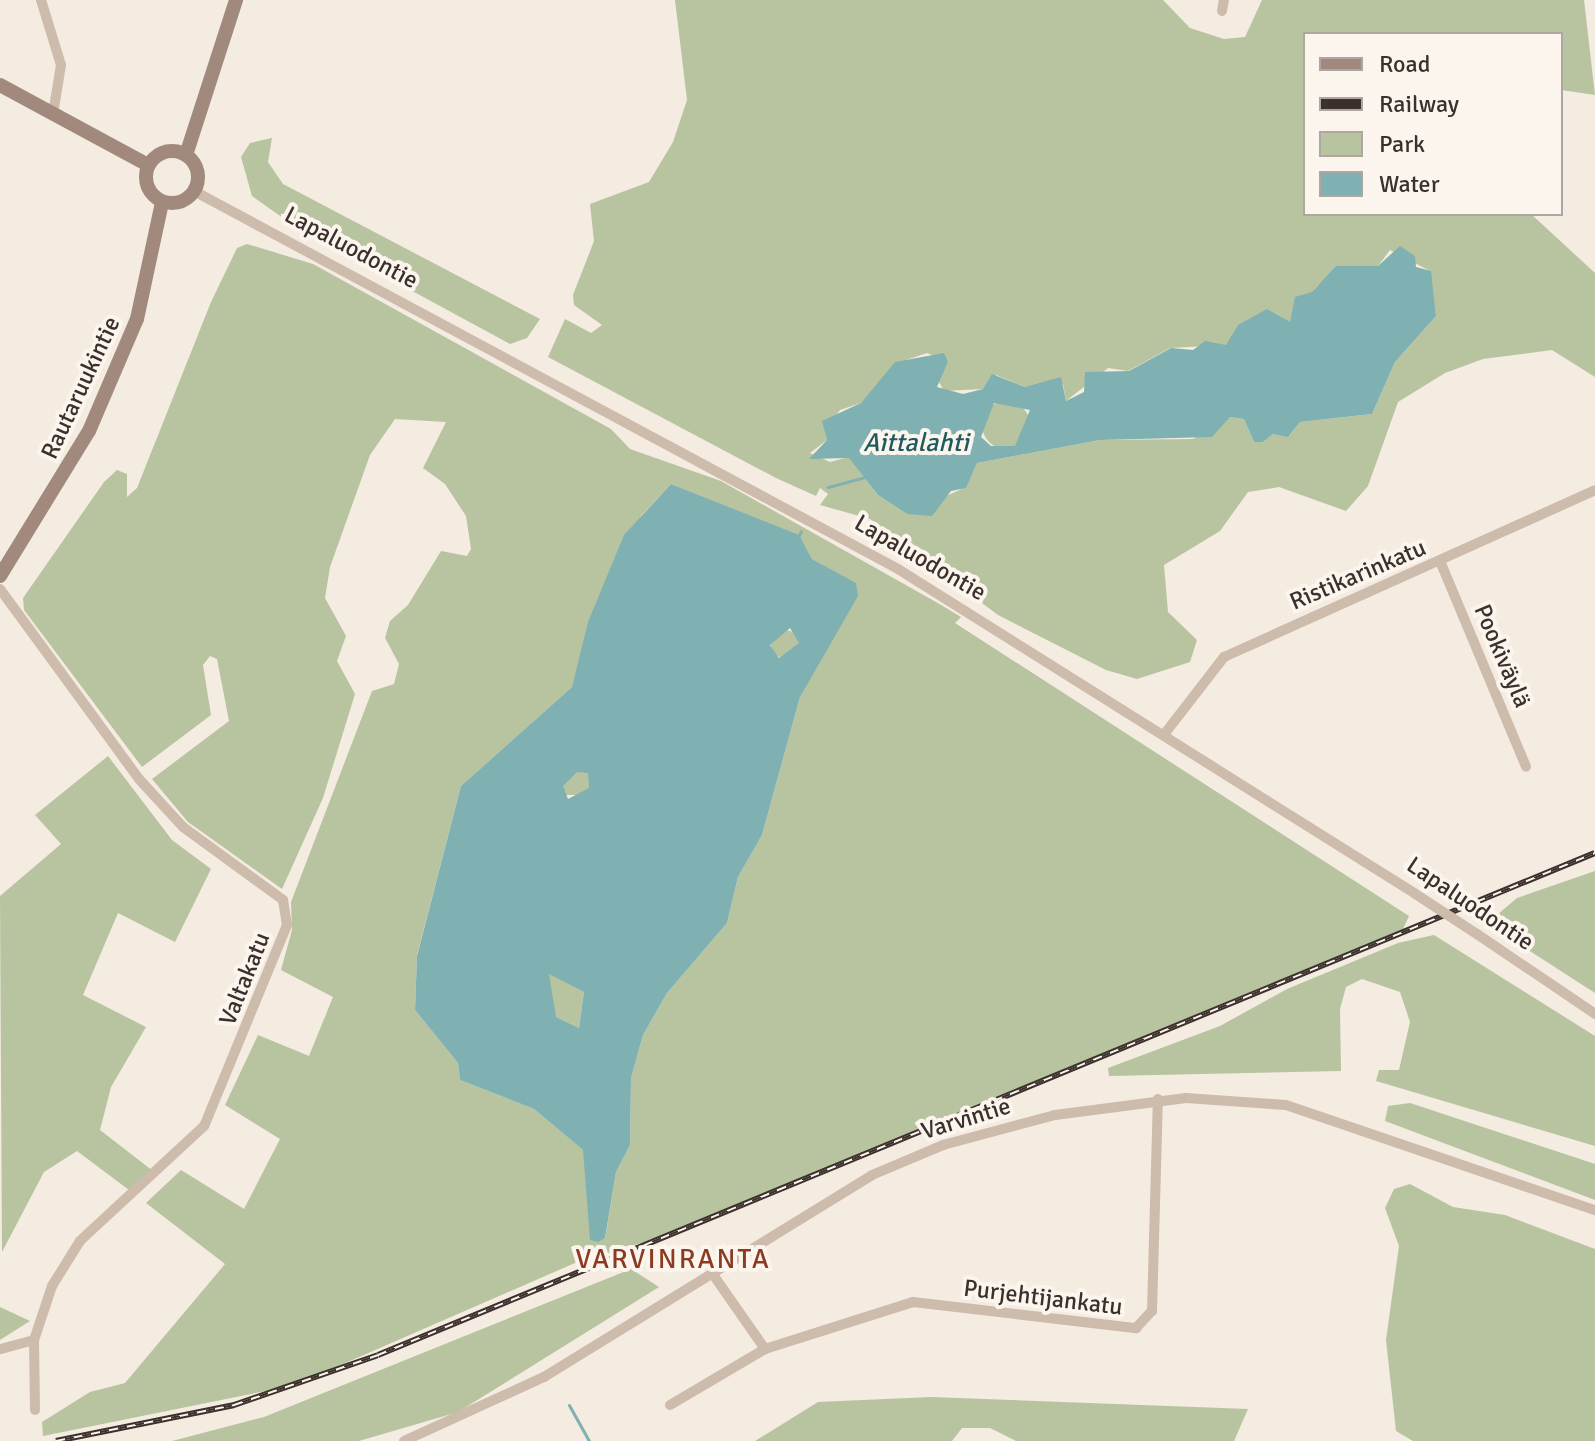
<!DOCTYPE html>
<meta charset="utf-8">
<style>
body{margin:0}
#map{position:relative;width:1595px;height:1441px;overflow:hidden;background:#f4ebe1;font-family:Signika,sans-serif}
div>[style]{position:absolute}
.green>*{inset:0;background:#b8c4a0}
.round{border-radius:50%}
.water>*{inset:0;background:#7fb0b2}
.stream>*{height:3px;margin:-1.5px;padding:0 1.5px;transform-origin:1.5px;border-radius:1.5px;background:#7fb0b2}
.street>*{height:10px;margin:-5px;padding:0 5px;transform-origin:5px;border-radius:5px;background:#cdbbac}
.secondary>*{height:14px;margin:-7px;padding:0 7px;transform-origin:7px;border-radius:7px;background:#a18a7d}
.secondary>.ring{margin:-7px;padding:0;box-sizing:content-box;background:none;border:14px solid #a18a7d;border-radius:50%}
.rail>*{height:6px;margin-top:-3px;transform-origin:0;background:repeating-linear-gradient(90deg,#fbf5ee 0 9px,#3b302b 0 18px);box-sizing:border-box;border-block:2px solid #3b302b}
.street-bridge>*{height:10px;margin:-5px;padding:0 5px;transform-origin:5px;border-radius:5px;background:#cdbbac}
span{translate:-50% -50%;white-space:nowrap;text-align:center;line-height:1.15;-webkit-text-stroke:8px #fbf5ee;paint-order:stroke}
.street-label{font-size:24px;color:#3b302b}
.water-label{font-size:26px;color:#1f5a5e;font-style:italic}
.quarter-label{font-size:28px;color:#8c3b22;letter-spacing:2px}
.legend{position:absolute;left:1303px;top:32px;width:260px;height:184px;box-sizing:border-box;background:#fbf5ee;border:2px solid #aea6a0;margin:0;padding:10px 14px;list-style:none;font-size:24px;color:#3b302b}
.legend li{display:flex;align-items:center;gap:16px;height:40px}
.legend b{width:40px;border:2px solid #aea6a0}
</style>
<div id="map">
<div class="green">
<i style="clip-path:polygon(evenodd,675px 0,1163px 0,1190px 28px,1224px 39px,1245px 37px,1262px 0,1584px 0,1595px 95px,1561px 90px,1561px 34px,1305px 34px,1305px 214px,1531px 214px,1595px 273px,1595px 377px,1552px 350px,1483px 359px,1445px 373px,1398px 402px,1368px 486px,1346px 511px,1279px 487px,1248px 492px,1220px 531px,1164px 565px,1168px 612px,1197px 640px,1190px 662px,1137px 679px,1106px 670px,998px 615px,870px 519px,820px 505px,828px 494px,820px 488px,816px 496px,776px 478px,548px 357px,565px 319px,591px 333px,602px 325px,574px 305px,573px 295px,594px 241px,590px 204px,649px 182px,673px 142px,687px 100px,675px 0,1390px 250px,1430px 271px,1436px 316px,1395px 362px,1372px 414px,1300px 422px,1289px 436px,1273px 434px,1263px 442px,1254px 442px,1244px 419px,1230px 417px,1193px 439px,1100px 440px,977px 463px,966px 487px,907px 514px,878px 495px,849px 457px,830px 462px,810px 453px,827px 440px,825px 431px,840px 410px,861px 403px,900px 362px,927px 353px,948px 362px,938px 380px,944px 391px,983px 389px,996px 375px,1025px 387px,1063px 384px,1066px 401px,1108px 368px,1128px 371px,1170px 348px,1226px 345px,1248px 320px,1290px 322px,1318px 285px,1378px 266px,1390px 250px)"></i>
<i style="clip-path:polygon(272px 138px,268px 162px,283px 184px,540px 319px,527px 338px,510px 344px,300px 230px,252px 196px,241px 157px,250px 143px)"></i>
<i style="clip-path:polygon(evenodd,247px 244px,313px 264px,611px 429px,630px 449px,721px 481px,936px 602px,961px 617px,955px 623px,1409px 916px,1403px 929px,654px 1239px,575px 1263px,295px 1385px,43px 1436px,42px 1422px,90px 1392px,125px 1383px,225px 1264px,146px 1203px,181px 1170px,244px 1209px,280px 1139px,225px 1105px,258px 1035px,309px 1056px,333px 997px,281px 970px,292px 930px,291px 902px,372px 691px,394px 684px,399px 664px,385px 638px,390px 621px,408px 605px,441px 551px,467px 556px,471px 549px,466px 516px,445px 484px,423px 468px,446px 422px,395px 419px,370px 455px,330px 567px,325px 598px,346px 636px,337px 661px,355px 694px,323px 798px,282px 889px,188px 822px,152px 779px,229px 721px,217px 659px,210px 656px,203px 665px,211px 715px,142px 767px,24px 610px,23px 598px,104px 482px,117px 470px,127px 474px,127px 497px,137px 488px,211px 302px,237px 248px,247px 244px,671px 484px,799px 536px,812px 559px,855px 583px,800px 697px,762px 835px,738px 877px,727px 923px,667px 993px,643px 1035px,631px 1078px,630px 1145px,616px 1172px,605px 1239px,583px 1150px,534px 1109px,460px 1080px,458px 1063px,415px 1010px,417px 955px,461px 786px,572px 687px,641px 516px,671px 484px)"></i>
<i class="round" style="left:982px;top:401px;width:48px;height:48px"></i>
<i class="round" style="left:771px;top:630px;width:28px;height:28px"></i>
<i style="clip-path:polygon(108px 756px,172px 840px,211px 869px,175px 942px,118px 913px,83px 995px,146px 1027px,111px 1087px,100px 1130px,153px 1171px,129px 1190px,77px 1151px,44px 1172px,2px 1252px,0 896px,61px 844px,35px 815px)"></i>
<i style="clip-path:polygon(598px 760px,589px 795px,563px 795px,562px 776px)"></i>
<i style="clip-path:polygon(1595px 871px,1595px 993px,1522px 946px,1497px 915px,1517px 898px)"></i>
<i style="clip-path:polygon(1434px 935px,1595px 1036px,1595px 1146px,1376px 1081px,1379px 1070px,1399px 1070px,1410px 1022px,1400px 992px,1362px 979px,1346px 987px,1340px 1009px,1341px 1071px,1109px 1076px,1108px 1068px,1220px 1026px,1287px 989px,1398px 943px)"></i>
<i style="clip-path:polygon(549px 973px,584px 992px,579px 1028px,556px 1017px,547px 994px)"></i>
<i style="clip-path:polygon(1410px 1103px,1595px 1164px,1595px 1200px,1385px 1121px,1388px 1106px)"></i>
<i style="clip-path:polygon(1410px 1184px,1453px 1207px,1505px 1215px,1595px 1249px,1595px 1441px,1413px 1441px,1396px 1431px,1386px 1340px,1399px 1246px,1385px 1208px,1394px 1189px)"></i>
<i style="clip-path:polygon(631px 1269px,659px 1287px,458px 1412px,359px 1441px,172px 1441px,264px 1417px)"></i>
<i style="clip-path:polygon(0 1307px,30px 1321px,0 1340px)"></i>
<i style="clip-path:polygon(931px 1397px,1248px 1409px,1234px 1441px,1016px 1441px,990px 1428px,962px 1428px,952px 1441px,755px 1441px,818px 1402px)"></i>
</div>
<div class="water">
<i style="clip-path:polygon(evenodd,1400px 246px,1415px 256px,1416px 267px,1431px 271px,1436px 316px,1395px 362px,1372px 414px,1300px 422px,1288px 437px,1273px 434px,1263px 442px,1254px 442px,1244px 419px,1230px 417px,1212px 437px,1100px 440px,977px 463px,966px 488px,951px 491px,932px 516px,907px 514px,878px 495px,849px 458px,809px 459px,827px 440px,822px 421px,861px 403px,895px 362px,944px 353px,948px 362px,937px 387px,963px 394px,983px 389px,992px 374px,1025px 387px,1061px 377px,1066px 401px,1084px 392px,1085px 372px,1129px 371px,1171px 348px,1193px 350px,1205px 341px,1226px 345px,1238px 325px,1267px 309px,1290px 322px,1295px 297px,1312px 292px,1336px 266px,1378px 266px,1400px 246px,994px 403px,1030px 410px,1015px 446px,991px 446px,981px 437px,994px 403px)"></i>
<i style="clip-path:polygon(evenodd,671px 484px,799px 535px,812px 559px,856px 583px,858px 596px,800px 697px,762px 835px,738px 877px,727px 923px,667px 993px,643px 1035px,631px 1078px,630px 1145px,616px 1172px,605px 1238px,598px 1242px,590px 1240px,583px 1150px,534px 1109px,460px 1080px,458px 1063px,415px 1010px,417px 956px,461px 786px,572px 687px,588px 622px,624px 535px,671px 484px,790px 628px,799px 643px,779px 658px,770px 645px,790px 628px,671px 484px,577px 772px,588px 773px,589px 788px,568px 799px,563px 786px,577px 772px,671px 484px,549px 974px,584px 992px,579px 1028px,556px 1017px,549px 974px)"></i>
</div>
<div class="stream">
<i style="left:828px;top:487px;width:38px;rotate:-15deg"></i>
<i style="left:799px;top:535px;width:4px;rotate:-63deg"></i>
<i style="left:569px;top:1405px;width:41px;rotate:60.9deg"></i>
</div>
<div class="street">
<i style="left:41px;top:0;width:68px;rotate:72.9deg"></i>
<i style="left:61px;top:65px;width:50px;rotate:99.3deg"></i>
<i style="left:1222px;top:11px;width:11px;rotate:-80deg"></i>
<i style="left:194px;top:191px;width:799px;rotate:28.23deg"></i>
<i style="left:898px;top:569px;width:609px;rotate:32.12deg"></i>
<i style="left:1440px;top:561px;width:223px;rotate:67.3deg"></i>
<i style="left:0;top:589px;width:235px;rotate:53.8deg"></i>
<i style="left:139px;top:779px;width:65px;rotate:47.5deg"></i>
<i style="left:183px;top:827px;width:124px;rotate:36.1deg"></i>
<i style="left:283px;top:900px;width:25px;rotate:81deg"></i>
<i style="left:287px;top:925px;width:217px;rotate:112.4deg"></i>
<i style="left:204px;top:1126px;width:169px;rotate:137.2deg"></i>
<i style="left:80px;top:1241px;width:53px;rotate:121.9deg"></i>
<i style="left:52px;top:1286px;width:57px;rotate:108.4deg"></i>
<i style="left:34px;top:1340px;width:35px;rotate:165deg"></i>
<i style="left:1166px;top:732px;width:95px;rotate:-52.3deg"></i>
<i style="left:1224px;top:657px;width:407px;rotate:-24.2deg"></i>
<i style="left:1477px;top:934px;width:143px;rotate:34.1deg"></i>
<i style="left:712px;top:1273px;width:93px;rotate:55.1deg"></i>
<i style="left:765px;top:1349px;width:155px;rotate:-17.6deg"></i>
<i style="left:913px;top:1302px;width:225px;rotate:6.7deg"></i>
<i style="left:1136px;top:1328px;width:23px;rotate:-47deg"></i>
<i style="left:1152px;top:1311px;width:212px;rotate:-88.4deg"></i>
<i style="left:34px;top:1340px;width:70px;rotate:89.2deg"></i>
<i style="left:670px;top:1405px;width:110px;rotate:-30.5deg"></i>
<i style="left:404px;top:1441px;width:154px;rotate:-24.6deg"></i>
<i style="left:544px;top:1377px;width:385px;rotate:-31.6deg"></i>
<i style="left:872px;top:1175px;width:77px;rotate:-22.9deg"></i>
<i style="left:943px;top:1145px;width:116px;rotate:-15deg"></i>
<i style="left:1055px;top:1115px;width:132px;rotate:-7.4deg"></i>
<i style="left:1186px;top:1098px;width:100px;rotate:4deg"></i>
<i style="left:1286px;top:1105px;width:326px;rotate:18.8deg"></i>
</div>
<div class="secondary">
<i style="left:0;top:85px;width:168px;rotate:28.4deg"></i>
<i class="ring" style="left:146px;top:151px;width:38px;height:38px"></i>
<i style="left:186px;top:155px;width:163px;rotate:-72.1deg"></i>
<i style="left:0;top:576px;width:170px;rotate:-58.5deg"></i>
<i style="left:89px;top:431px;width:122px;rotate:-66.8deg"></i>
<i style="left:137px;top:319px;width:120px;rotate:-77.9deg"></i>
</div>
<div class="rail">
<i style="left:56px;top:1441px;width:182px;rotate:-11.4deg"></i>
<i style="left:234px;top:1405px;width:152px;rotate:-19.1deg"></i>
<i style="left:378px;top:1355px;width:1316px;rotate:-22.42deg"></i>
</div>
<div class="street-bridge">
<i style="left:1414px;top:893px;width:75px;rotate:33.1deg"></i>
</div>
<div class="street-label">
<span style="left:351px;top:248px;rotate:28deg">Lapaluodontie</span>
<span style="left:81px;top:388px;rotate:-65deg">Rautaruukintie</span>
<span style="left:920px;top:558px;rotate:30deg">Lapaluodontie</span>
<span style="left:1358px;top:575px;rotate:-23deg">Ristikarinkatu</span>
<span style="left:1502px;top:656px;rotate:67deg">Pookiväylä</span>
<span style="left:1470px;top:904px;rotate:34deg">Lapaluodontie</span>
<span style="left:245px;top:979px;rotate:-68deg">Valtakatu</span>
<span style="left:966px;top:1119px;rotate:-17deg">Varvintie</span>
<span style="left:1043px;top:1298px;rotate:7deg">Purjehtijankatu</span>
</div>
<div class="water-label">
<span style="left:916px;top:444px">Aittalahti</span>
</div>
<div class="quarter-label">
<span style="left:673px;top:1259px">VARVINRANTA</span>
</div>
<ul class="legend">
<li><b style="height:10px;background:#a18a7d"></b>Road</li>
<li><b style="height:10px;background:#3b302b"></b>Railway</li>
<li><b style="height:22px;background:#b8c4a0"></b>Park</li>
<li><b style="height:22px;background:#7fb0b2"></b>Water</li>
</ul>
</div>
